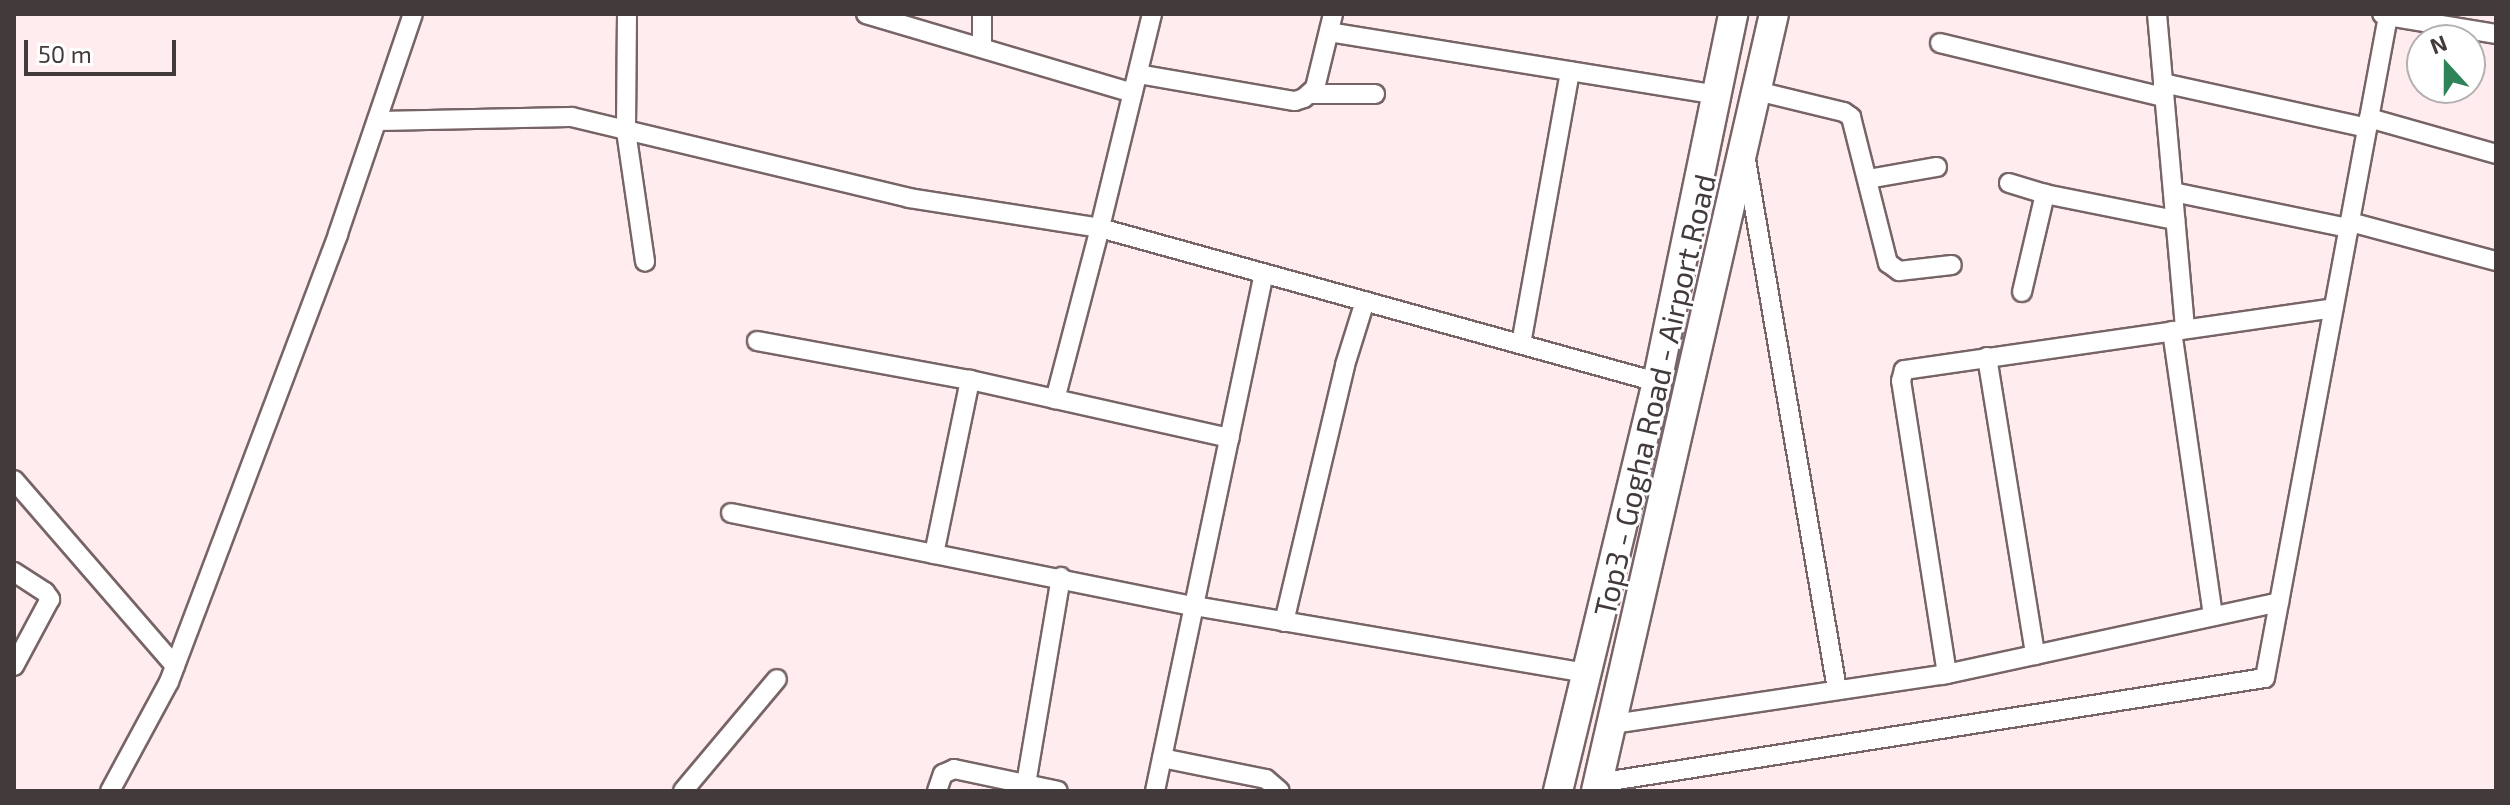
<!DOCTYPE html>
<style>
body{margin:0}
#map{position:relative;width:2510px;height:805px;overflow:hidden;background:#ffecee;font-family:"Exo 2",sans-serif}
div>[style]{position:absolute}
.roads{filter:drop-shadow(2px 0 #776466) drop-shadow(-2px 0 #776466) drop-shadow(0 2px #776466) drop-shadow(0 -2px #776466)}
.minor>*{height:18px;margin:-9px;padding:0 9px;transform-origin:9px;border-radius:9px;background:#fff}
.primary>*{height:28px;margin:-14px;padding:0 14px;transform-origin:14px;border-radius:14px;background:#fff}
span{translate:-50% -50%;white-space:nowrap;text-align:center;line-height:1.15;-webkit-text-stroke:6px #fff;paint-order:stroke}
.street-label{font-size:30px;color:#433a3b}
.frame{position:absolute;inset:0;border:16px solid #433a3b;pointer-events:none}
.north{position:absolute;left:2406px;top:24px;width:80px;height:80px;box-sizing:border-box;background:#fff;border:2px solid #b4b0b1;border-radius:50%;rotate:339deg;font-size:22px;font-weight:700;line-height:32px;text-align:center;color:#433a3b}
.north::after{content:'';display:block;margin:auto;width:28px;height:36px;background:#2e8458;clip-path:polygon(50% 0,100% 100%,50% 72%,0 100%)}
.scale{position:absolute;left:24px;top:40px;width:152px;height:36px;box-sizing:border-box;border:4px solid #433a3b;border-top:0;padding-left:10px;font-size:24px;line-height:28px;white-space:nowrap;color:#433a3b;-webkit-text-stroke:6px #fff;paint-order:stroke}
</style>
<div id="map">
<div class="roads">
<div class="minor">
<i style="left:627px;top:14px;width:117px;rotate:90.5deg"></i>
<i style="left:626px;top:131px;width:132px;rotate:81.7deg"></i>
<i style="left:866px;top:14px;width:278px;rotate:16.5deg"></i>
<i style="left:982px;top:14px;width:34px;rotate:90deg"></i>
<i style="left:1152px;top:14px;width:220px;rotate:103.7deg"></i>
<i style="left:1100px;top:228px;width:578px;rotate:15.46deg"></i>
<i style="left:2157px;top:14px;width:316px;rotate:84.9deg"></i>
<i style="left:2388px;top:16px;width:109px;rotate:9.5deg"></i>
<i style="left:1329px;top:32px;width:392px;rotate:9.2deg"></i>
<i style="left:1940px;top:43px;width:230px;rotate:13.6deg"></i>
<i style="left:1138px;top:74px;width:159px;rotate:9.8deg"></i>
<i style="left:1295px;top:101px;width:9px;rotate:-18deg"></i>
<i style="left:1304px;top:98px;width:15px;rotate:-42deg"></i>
<i style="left:1315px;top:88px;width:76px;rotate:-76.3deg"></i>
<i style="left:2163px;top:83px;width:209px;rotate:12.4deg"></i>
<i style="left:1757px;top:91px;width:89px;rotate:13.6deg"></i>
<i style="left:1844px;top:112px;width:9px;rotate:36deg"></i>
<i style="left:1851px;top:117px;width:151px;rotate:75.8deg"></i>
<i style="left:1888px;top:263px;width:14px;rotate:36deg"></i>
<i style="left:1899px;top:271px;width:53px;rotate:-6.5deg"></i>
<i style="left:1310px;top:94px;width:65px"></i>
<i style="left:2369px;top:118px;width:132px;rotate:15.8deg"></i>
<i style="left:377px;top:121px;width:195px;rotate:-1.2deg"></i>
<i style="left:572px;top:117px;width:347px;rotate:13.5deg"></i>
<i style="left:909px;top:198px;width:193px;rotate:8.9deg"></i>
<i style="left:1100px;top:228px;width:177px;rotate:104.7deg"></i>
<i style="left:1746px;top:160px;width:537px;rotate:80.24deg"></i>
<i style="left:1868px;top:179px;width:70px;rotate:-9.9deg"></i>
<i style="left:2009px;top:183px;width:38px;rotate:17deg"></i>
<i style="left:2045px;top:194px;width:133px;rotate:11.3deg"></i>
<i style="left:2173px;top:192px;width:180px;rotate:11.6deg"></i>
<i style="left:2350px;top:222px;width:151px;rotate:15deg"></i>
<i style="left:2022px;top:292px;width:101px;rotate:-76.8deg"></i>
<i style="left:2172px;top:331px;width:288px;rotate:81.8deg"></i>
<i style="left:757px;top:341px;width:217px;rotate:10.4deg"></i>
<i style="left:970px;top:380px;width:266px;rotate:12.6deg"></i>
<i style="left:1521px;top:344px;width:277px;rotate:-79.8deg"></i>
<i style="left:1987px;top:357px;width:302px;rotate:80.8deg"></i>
<i style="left:14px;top:480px;width:246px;rotate:49.1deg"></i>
<i style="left:731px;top:513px;width:472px;rotate:11.4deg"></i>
<i style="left:1194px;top:606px;width:400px;rotate:9.7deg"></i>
<i style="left:934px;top:554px;width:178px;rotate:-78.3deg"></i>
<i style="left:14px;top:572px;width:37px;rotate:33deg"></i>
<i style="left:45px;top:592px;width:9px;rotate:54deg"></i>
<i style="left:50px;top:599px;width:76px;rotate:118.2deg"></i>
<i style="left:1284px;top:622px;width:264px;rotate:-76.6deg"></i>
<i style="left:1345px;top:365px;width:67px;rotate:-72.6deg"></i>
<i style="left:1947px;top:674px;width:297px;rotate:-98.9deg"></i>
<i style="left:1901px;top:381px;width:11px;rotate:-75deg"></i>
<i style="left:1904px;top:370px;width:434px;rotate:-8.2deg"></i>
<i style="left:1613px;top:724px;width:333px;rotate:-8.5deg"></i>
<i style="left:1942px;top:675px;width:345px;rotate:-12.2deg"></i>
<i style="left:1162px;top:758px;width:106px;rotate:11.4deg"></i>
<i style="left:1266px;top:779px;width:18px;rotate:41deg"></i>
<i style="left:1598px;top:783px;width:675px;rotate:-8.95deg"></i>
<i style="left:2265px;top:678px;width:673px;rotate:-79.47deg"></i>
<i style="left:2388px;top:16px;width:6px;rotate:-162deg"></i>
<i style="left:1026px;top:784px;width:210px;rotate:-80.4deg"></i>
<i style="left:110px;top:791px;width:124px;rotate:-61.6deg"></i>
<i style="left:169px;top:682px;width:479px;rotate:-69.3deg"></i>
<i style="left:338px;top:234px;width:232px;rotate:-71.2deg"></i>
<i style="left:683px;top:791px;width:146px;rotate:-50deg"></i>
<i style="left:937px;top:791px;width:18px;rotate:-71deg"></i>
<i style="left:943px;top:774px;width:12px;rotate:-24deg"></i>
<i style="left:954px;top:769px;width:106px;rotate:11.9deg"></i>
<i style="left:1155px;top:791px;width:529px;rotate:-78.12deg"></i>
</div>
<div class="primary">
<i style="left:1558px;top:791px;width:421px;rotate:-76.4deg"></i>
<i style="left:1657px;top:382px;width:376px;rotate:-78.3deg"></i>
<i style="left:1596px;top:791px;width:797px;rotate:-77.1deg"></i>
</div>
</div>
<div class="street-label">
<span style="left:1654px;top:395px;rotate:-77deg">Top3 - Gogha Road - Airport Road</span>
</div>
<div class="frame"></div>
<div class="north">N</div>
<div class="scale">50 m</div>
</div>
